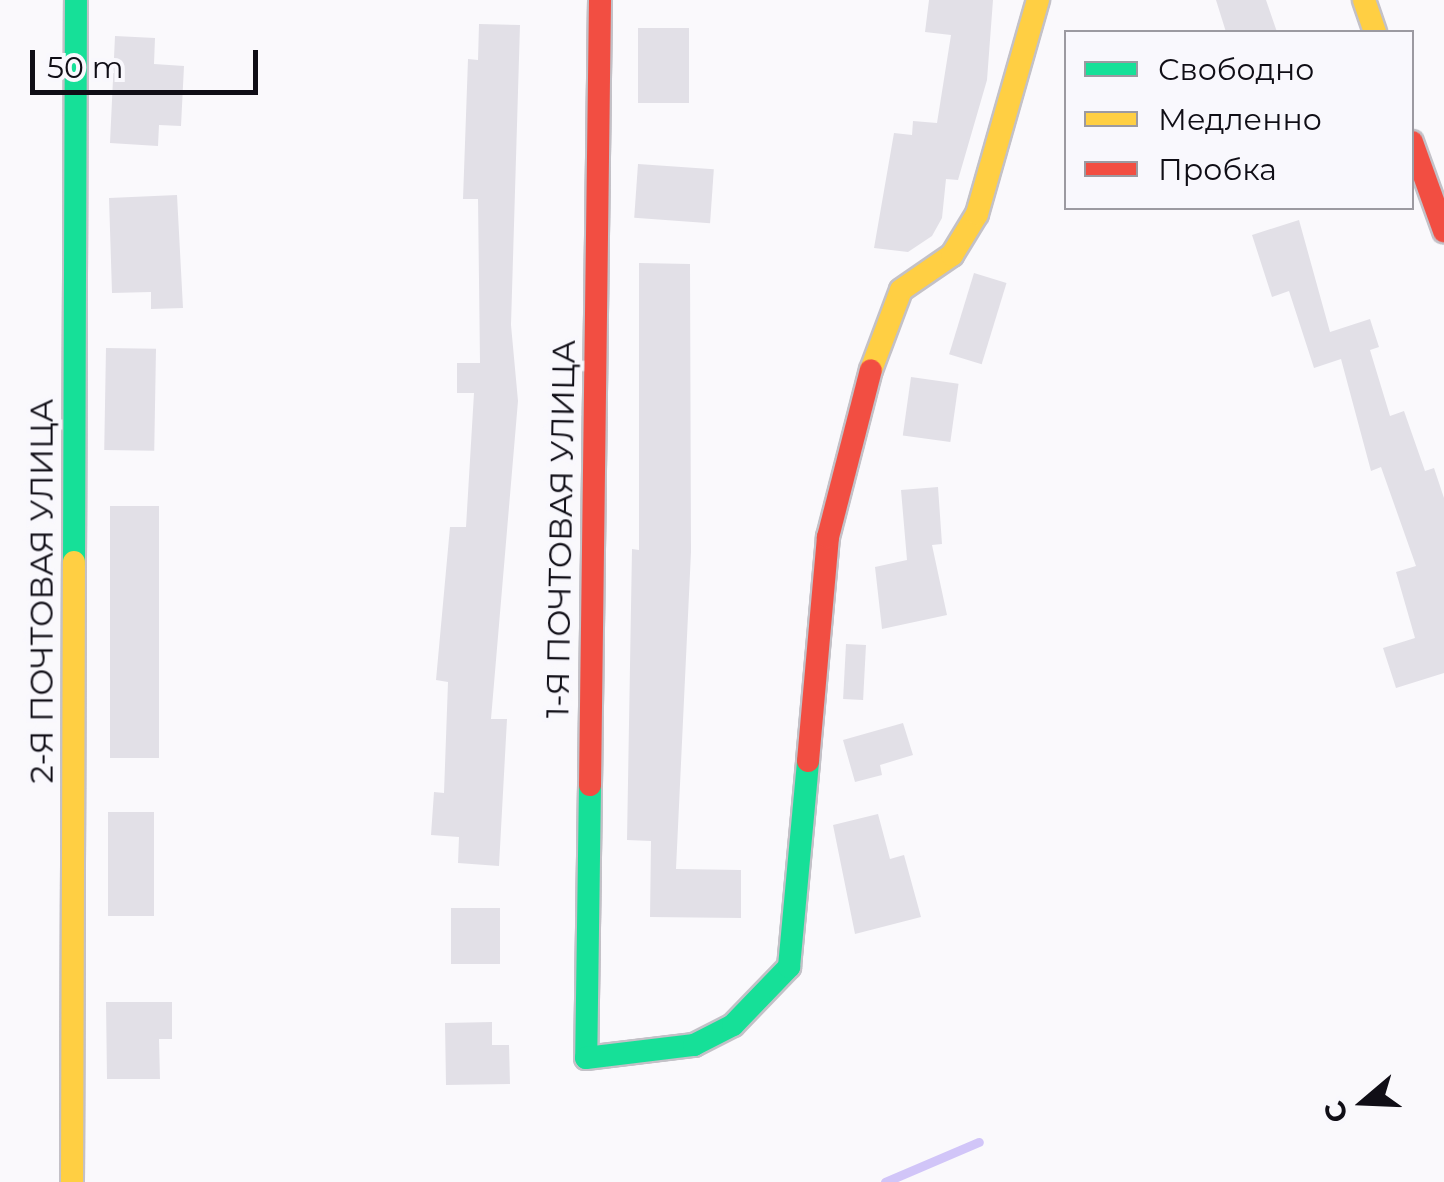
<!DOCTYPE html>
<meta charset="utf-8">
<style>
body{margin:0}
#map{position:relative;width:1444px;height:1182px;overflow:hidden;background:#faf9fc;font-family:Montserrat,sans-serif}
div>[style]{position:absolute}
.stream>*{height:9px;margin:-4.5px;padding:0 4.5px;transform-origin:4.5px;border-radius:4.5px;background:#d1c5f8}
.building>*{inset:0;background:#e2e0e7;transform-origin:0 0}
.roads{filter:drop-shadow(2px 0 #c3c1c7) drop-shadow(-2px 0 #c3c1c7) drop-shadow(0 2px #c3c1c7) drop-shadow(0 -2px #c3c1c7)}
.fast>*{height:22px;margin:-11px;padding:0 11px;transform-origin:11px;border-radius:11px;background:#16e098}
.slow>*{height:22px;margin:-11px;padding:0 11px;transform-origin:11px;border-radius:11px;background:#ffcf43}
.jam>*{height:22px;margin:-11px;padding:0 11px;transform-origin:11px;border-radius:11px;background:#f24e42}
span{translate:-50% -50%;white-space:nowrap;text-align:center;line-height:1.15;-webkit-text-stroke:8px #f9f8fd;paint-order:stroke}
.street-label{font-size:32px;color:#100e16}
.legend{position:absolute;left:1064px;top:30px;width:350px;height:180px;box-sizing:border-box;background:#f9f8fd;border:2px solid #9c9aa1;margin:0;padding:12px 18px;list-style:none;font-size:30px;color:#100e16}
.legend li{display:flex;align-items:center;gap:20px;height:50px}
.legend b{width:50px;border:2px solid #9c9aa1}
.north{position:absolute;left:1314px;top:1052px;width:100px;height:100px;-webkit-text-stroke:8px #f9f8fd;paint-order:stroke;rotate:251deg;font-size:28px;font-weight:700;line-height:40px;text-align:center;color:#100e16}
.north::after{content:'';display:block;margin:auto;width:35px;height:45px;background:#100e16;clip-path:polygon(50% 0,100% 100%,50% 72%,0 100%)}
.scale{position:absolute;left:30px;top:50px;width:228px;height:45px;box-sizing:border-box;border:5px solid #100e16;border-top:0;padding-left:12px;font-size:30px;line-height:35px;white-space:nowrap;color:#100e16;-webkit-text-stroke:8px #f9f8fd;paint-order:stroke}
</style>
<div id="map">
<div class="stream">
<i style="left:885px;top:1182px;width:102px;rotate:-23.1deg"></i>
</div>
<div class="building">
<i style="clip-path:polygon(929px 0,993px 0,987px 80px,958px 180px,946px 179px,942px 218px,932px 236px,908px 252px,874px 248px,894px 133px,912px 135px,913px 121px,937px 123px,951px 35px,925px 32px)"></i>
<i style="clip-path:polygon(1216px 0,1266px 0,1277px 32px,1226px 32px)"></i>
<i style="clip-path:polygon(479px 24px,520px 25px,511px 325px,518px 401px,491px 719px,507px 719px,499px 866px,458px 863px,459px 837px,431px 835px,434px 792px,444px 793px,448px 682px,436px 680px,450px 527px,466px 527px,474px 393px,457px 393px,457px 363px,480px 363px,478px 199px,463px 199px,468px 59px,478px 60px)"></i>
<i style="left:638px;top:28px;width:51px;height:75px"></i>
<i style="clip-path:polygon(115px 36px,155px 38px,154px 64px,184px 66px,181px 126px,159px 125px,158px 146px,110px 143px)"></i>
<i style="left:638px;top:164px;width:76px;height:54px;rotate:4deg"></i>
<i style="clip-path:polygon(177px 195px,183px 308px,151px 309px,151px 292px,112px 293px,109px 198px)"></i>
<i style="clip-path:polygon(1299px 220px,1330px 332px,1370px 319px,1379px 347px,1370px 350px,1390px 416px,1404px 411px,1425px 471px,1434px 468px,1444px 498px,1444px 673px,1396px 688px,1383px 648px,1415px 638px,1396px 572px,1416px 566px,1381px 467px,1371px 471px,1341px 359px,1314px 368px,1289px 291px,1272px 297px,1252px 235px)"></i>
<i style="clip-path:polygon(639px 263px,690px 264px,691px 552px,676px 869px,741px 870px,741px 918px,650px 917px,651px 841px,627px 840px,632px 549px,639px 550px)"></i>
<i style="left:974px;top:273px;width:34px;height:85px;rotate:17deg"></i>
<i style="left:106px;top:348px;width:50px;height:102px;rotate:1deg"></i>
<i style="left:911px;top:377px;width:48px;height:59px;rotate:8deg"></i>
<i style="clip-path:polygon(938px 487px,942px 544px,932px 545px,947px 615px,882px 629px,875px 567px,907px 560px,901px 490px)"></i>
<i style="left:110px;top:506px;width:49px;height:252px"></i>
<i style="left:846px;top:644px;width:20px;height:55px;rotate:3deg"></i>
<i style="clip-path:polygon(903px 723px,913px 755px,880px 765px,882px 775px,855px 782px,843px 740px)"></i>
<i style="left:108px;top:812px;width:46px;height:104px"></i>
<i style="clip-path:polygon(878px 814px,890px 859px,904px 855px,921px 917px,855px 934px,833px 825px)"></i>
<i style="left:451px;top:908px;width:49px;height:56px"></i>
<i style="clip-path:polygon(106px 1002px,172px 1002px,172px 1039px,159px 1039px,160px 1079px,107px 1079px)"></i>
<i style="clip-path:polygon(492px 1022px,492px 1045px,509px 1045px,510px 1084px,446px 1085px,445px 1023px)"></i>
</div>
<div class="roads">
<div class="fast">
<i style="left:74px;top:562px;width:562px;rotate:-89.8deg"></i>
<i style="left:590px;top:785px;width:273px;rotate:90.8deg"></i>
<i style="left:586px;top:1058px;width:109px;rotate:-6.9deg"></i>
<i style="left:694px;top:1045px;width:44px;rotate:-27.1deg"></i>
<i style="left:733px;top:1025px;width:81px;rotate:-46deg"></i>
<i style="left:789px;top:967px;width:207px;rotate:-84.7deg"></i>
</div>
<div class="slow">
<i style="left:1364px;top:0;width:34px;rotate:71deg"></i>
<i style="left:871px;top:370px;width:85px;rotate:-69.4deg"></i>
<i style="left:901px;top:290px;width:62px;rotate:-34.5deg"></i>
<i style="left:952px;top:255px;width:48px;rotate:-58.6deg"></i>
<i style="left:977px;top:214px;width:223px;rotate:-74.1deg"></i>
<i style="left:72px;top:1182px;width:620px;rotate:-89.82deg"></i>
</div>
<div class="jam">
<i style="left:1412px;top:142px;width:95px;rotate:70.2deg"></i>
<i style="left:808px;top:761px;width:225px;rotate:-84.9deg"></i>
<i style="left:828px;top:537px;width:172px;rotate:-75.6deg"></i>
<i style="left:590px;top:785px;width:785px;rotate:-89.27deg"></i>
</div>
</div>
<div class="street-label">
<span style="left:561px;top:529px;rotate:-89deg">1-Я ПОЧТОВАЯ УЛИЦА</span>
<span style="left:42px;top:591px;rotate:-90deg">2-Я ПОЧТОВАЯ УЛИЦА</span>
</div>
<ul class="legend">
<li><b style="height:12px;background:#16e098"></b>Свободно</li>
<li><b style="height:12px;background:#ffcf43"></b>Медленно</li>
<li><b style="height:12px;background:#f24e42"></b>Пробка</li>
</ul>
<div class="north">С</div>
<div class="scale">50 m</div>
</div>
